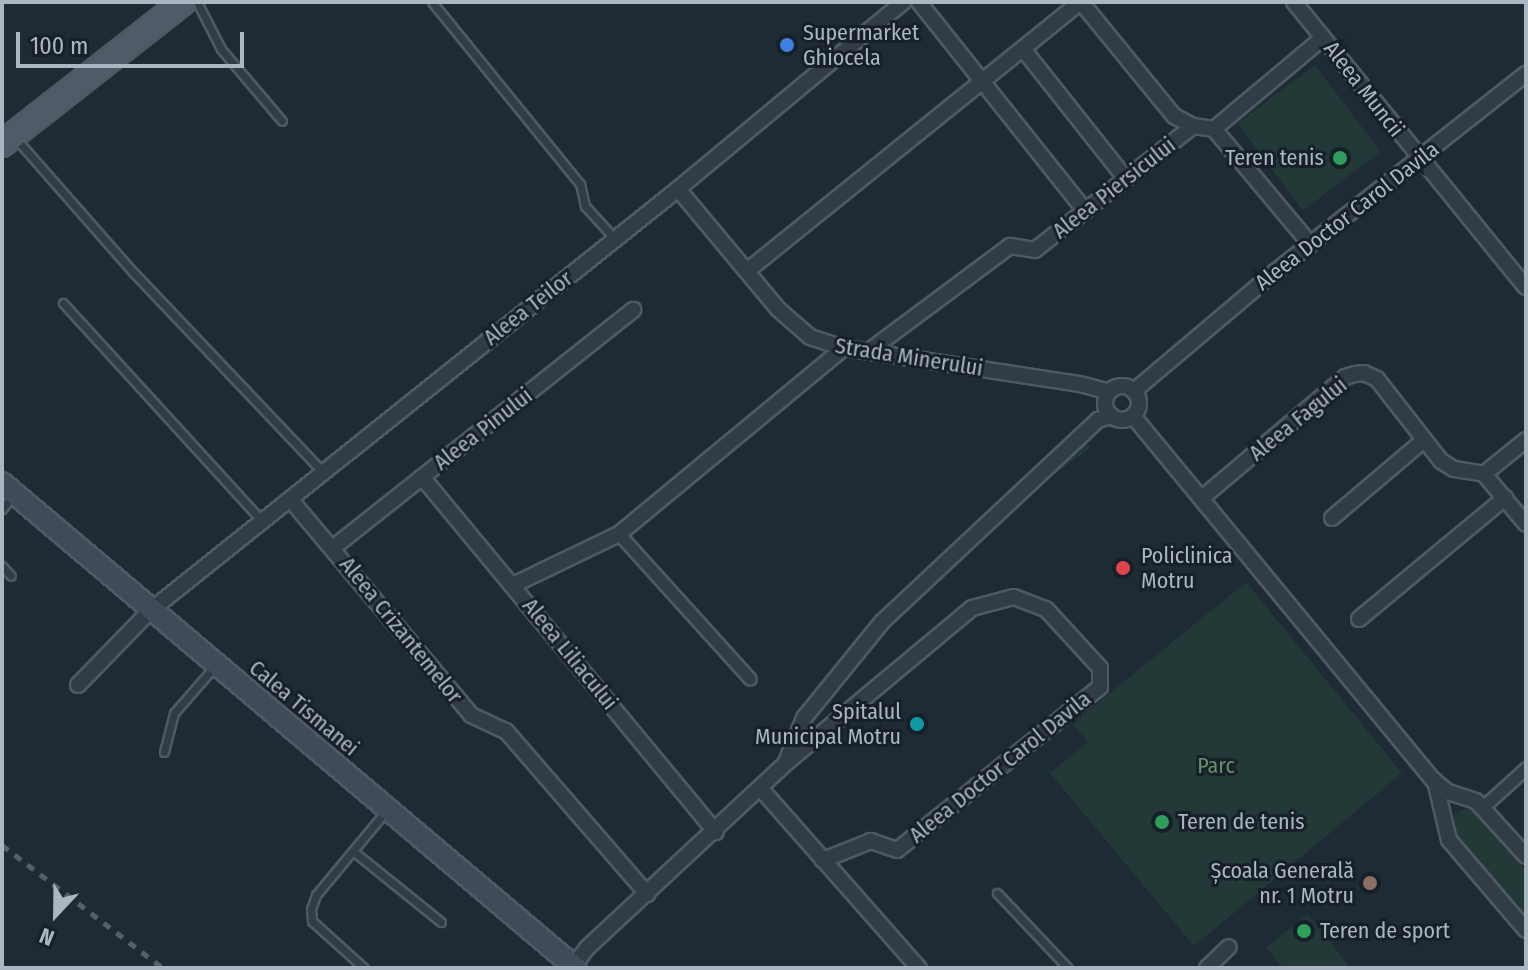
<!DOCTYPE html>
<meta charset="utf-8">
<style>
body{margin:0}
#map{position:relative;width:1528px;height:970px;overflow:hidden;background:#1e2a34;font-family:"Fira Sans Condensed",sans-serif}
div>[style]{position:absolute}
.green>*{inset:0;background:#233938;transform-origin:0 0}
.roads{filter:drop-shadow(2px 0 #4f5964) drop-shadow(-2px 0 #4f5964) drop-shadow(0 2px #4f5964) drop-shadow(0 -2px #4f5964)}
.service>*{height:7px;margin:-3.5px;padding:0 3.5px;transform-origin:3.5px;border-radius:3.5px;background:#313c45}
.pedestrian>*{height:11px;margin:-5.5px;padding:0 5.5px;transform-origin:5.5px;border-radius:5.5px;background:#313c45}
.minor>*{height:14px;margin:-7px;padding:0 7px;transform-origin:7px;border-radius:7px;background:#313c45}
.minor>.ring{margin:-7px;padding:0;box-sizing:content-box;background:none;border:14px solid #313c45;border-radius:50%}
.secondary>*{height:20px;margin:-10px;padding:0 10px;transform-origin:10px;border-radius:10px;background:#3f4b58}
.primary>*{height:24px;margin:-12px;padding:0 12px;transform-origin:12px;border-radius:12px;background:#4f5b66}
.rail>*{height:5px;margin-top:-2.5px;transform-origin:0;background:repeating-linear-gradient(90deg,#53606d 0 8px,transparent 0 16px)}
.dots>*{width:22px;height:22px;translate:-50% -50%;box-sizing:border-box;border:4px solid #172029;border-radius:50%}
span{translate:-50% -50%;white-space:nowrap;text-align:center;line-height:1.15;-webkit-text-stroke:6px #172029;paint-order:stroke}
.poi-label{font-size:22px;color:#abb6c3}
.left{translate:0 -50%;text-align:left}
.right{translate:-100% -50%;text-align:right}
.street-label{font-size:22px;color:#abb6c3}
.park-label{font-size:22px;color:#63926a}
.frame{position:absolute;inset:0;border:4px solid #abb6c3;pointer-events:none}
.north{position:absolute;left:16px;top:874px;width:80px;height:80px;-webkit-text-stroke:6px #172029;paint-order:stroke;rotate:202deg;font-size:22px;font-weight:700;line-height:32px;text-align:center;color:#abb6c3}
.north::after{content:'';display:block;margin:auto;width:28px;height:36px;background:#abb6c3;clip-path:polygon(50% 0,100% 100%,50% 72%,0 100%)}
.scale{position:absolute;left:16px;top:32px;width:228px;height:36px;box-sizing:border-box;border:4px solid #abb6c3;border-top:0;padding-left:10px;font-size:24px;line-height:28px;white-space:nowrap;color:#abb6c3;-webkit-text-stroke:6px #172029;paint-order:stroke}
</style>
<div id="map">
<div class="green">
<i style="left:1315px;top:65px;width:109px;height:97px;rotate:53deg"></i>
<i style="left:1085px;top:441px;width:9px;height:119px;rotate:54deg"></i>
<i style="clip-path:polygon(1246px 582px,1402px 773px,1194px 946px,1050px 773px,1088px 742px,1072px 724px)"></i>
<i style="clip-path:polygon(1467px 808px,1477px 813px,1526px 871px,1526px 921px,1451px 833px,1455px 813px)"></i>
<i style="clip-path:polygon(1307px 915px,1308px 915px,1351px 968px,1283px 968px,1266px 947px)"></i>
</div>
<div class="roads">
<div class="service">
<i style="left:197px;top:2px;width:53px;rotate:62.9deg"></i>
<i style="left:221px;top:49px;width:94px;rotate:49.7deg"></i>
<i style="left:432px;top:2px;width:235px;rotate:50.9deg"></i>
<i style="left:580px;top:184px;width:23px;rotate:77deg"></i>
<i style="left:585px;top:206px;width:45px;rotate:47.7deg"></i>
<i style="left:17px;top:140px;width:177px;rotate:48.7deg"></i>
<i style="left:134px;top:273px;width:273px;rotate:46.5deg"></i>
<i style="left:63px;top:303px;width:295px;rotate:47.6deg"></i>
<i style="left:2px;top:509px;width:18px;rotate:-52deg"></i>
<i style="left:2px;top:566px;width:13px;rotate:48deg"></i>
<i style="left:164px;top:752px;width:40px;rotate:-75.6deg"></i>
<i style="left:174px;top:713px;width:61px;rotate:-49deg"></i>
<i style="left:353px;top:851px;width:113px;rotate:38.9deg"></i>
<i style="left:997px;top:893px;width:103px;rotate:46.6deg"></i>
<i style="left:364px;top:968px;width:70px;rotate:-137.9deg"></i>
<i style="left:312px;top:921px;width:12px;rotate:-95deg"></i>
<i style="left:311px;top:909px;width:15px;rotate:-70deg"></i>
<i style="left:316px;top:895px;width:109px;rotate:-50.2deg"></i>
</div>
<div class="pedestrian">
<i style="left:619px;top:534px;width:195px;rotate:47.9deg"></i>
<i style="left:1483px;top:807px;width:58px;rotate:-42.2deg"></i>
</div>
<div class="minor">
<i style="left:919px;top:2px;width:267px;rotate:51.5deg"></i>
<i style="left:1081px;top:2px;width:147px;rotate:50.8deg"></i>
<i style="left:1174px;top:116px;width:21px;rotate:28deg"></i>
<i style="left:1193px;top:126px;width:21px;rotate:8deg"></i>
<i style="left:1214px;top:129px;width:150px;rotate:50.1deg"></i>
<i style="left:1294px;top:2px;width:367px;rotate:50.9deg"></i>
<i style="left:1023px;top:49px;width:166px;rotate:51.6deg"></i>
<i style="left:1214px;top:129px;width:142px;rotate:-39.9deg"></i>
<i style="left:678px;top:189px;width:156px;rotate:50.2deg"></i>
<i style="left:778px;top:309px;width:43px;rotate:41.2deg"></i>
<i style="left:810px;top:337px;width:36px;rotate:18deg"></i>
<i style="left:844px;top:348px;width:239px;rotate:8.7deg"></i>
<i style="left:1080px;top:384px;width:30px;rotate:15deg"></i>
<i style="left:747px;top:271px;width:428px;rotate:-38.9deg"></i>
<i style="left:869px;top:351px;width:176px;rotate:-36.7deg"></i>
<i style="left:1010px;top:246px;width:25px;rotate:9deg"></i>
<i style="left:1035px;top:250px;width:201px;rotate:-38.1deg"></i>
<i class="ring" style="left:1105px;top:386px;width:20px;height:20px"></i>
<i style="left:1134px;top:391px;width:178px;rotate:-40.2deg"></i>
<i style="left:1270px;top:276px;width:326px;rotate:-38.3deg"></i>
<i style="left:1133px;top:416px;width:473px;rotate:50.5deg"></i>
<i style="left:1434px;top:781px;width:18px;rotate:38deg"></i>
<i style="left:1448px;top:792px;width:29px;rotate:18deg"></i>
<i style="left:1476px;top:801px;width:74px;rotate:47.7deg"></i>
<i style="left:1484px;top:474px;width:65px;rotate:50deg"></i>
<i style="left:422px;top:477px;width:461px;rotate:50.4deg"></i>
<i style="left:1202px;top:498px;width:187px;rotate:-40.2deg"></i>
<i style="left:1345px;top:377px;width:10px;rotate:-17deg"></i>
<i style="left:1355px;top:374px;width:9px;rotate:-6deg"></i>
<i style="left:1364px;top:373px;width:14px;rotate:25deg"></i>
<i style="left:1377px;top:379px;width:104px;rotate:52deg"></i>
<i style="left:1441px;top:461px;width:15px;rotate:32deg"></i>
<i style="left:1454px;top:469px;width:30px;rotate:9deg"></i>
<i style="left:1484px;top:474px;width:54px;rotate:-39deg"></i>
<i style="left:290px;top:499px;width:282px;rotate:50deg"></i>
<i style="left:471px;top:715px;width:38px;rotate:25deg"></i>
<i style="left:506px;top:731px;width:216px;rotate:49.1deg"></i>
<i style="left:1332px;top:518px;width:121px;rotate:-40.3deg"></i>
<i style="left:334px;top:547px;width:382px;rotate:-38.4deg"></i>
<i style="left:513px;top:585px;width:118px;rotate:-25.7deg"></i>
<i style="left:619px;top:534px;width:292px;rotate:-39.6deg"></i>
<i style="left:1359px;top:619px;width:190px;rotate:-39.7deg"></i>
<i style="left:78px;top:685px;width:103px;rotate:-45.8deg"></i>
<i style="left:150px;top:611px;width:676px;rotate:-38.63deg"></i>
<i style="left:678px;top:189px;width:293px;rotate:-39.7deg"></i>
<i style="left:786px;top:762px;width:48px;rotate:-67.8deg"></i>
<i style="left:804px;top:718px;width:124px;rotate:-50.9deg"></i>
<i style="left:882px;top:622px;width:296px;rotate:-43.1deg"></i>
<i style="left:1098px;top:420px;width:14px;rotate:-17deg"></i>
<i style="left:1435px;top:781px;width:61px;rotate:76.7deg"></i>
<i style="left:1449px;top:840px;width:118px;rotate:49.5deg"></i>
<i style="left:761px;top:789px;width:239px;rotate:48.6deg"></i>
<i style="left:572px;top:968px;width:25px;rotate:-53deg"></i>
<i style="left:587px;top:948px;width:272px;rotate:-42.9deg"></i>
<i style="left:786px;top:763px;width:242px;rotate:-39.8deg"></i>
<i style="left:972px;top:608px;width:43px;rotate:-14.7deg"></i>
<i style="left:1014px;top:597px;width:34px;rotate:21deg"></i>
<i style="left:1046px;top:609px;width:80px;rotate:47.5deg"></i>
<i style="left:1100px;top:668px;width:19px;rotate:90deg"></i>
<i style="left:1100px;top:687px;width:260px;rotate:141.2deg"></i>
<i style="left:897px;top:850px;width:28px;rotate:-161deg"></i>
<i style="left:871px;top:841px;width:52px;rotate:158.4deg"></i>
<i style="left:1207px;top:968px;width:30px;rotate:-44deg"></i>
</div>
<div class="secondary">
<i style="left:2px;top:483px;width:751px;rotate:40.2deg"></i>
</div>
<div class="primary">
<i style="left:2px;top:144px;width:230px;rotate:-38.1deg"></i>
</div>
</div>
<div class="rail">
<i style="left:2px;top:845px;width:203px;rotate:37.4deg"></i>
</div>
<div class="dots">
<i style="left:787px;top:45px;background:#3f7fe0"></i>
<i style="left:1340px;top:158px;background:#2e9e5b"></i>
<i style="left:1123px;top:568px;background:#e0444e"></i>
<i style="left:917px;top:724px;background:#0f9aa8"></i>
<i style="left:1162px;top:822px;background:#2e9e5b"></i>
<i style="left:1370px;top:883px;background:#8d6e63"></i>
<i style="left:1304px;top:931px;background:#2e9e5b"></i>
</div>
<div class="poi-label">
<span class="left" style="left:803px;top:45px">Supermarket<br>Ghiocela</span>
<span class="right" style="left:1324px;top:158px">Teren tenis</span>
<span class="left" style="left:1141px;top:568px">Policlinica<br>Motru</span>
<span class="right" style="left:901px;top:724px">Spitalul<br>Municipal Motru</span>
<span class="left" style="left:1178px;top:822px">Teren de tenis</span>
<span class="right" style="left:1354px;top:883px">Școala Generală<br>nr. 1 Motru</span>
<span class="left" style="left:1320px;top:931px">Teren de sport</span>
</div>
<div class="street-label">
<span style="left:1364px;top:89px;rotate:52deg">Aleea Muncii</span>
<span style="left:1114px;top:188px;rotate:-38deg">Aleea Piersicului</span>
<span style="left:1347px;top:216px;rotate:-38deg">Aleea Doctor Carol Davila</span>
<span style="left:528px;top:308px;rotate:-38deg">Aleea Teilor</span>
<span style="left:909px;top:357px;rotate:9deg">Strada Minerului</span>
<span style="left:1298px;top:419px;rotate:-39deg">Aleea Fagului</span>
<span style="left:483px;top:429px;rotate:-38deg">Aleea Pinului</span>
<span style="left:401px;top:630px;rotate:51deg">Aleea Crizantemelor</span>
<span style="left:570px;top:654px;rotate:51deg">Aleea Liliacului</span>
<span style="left:304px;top:708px;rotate:40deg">Calea Tismanei</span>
<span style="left:1000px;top:767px;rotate:-39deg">Aleea Doctor Carol Davila</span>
</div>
<div class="park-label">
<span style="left:1216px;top:766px">Parc</span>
</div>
<div class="frame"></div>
<div class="north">N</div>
<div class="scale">100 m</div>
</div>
